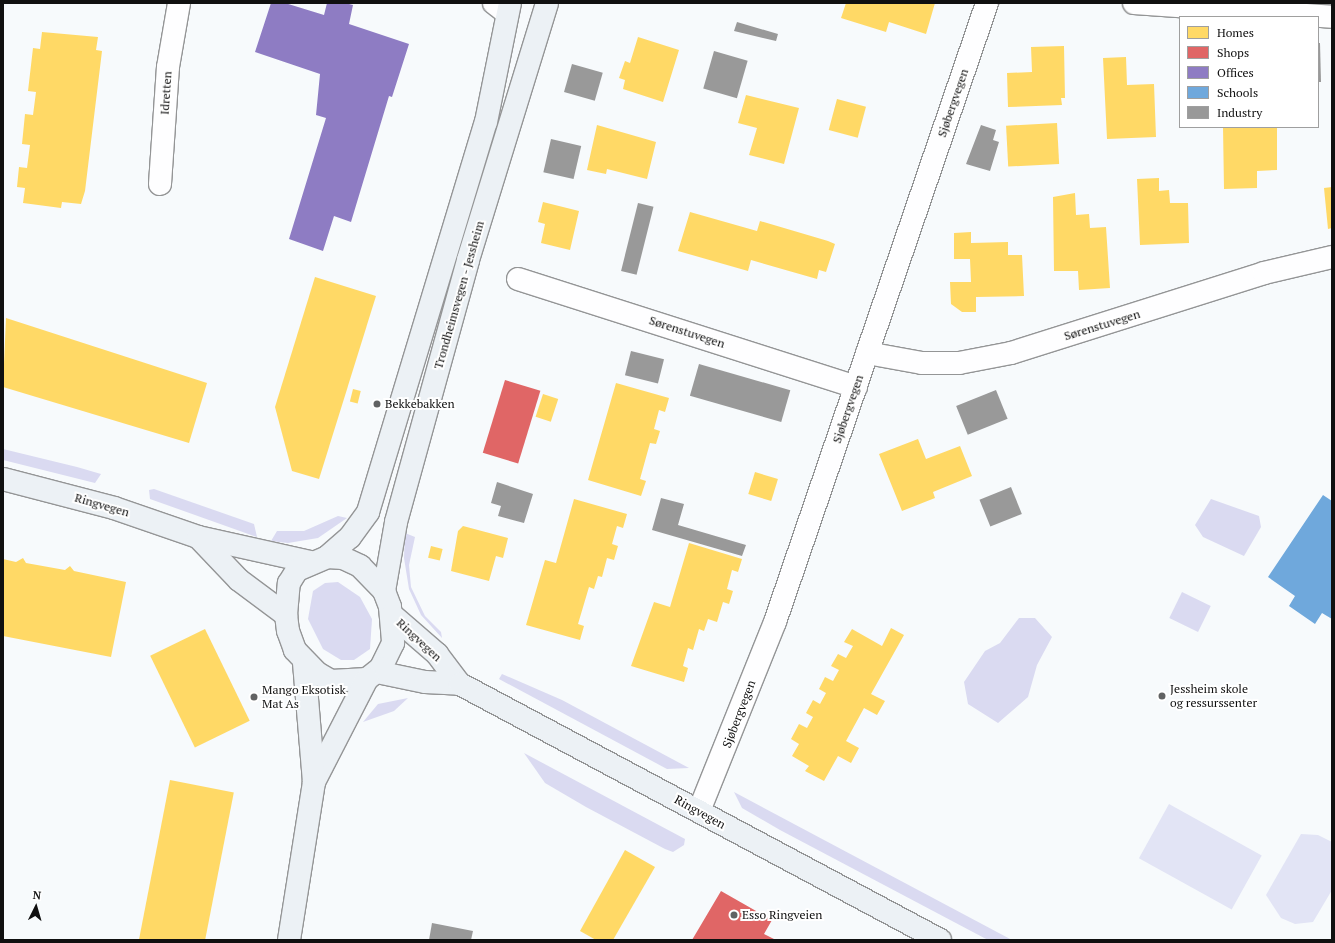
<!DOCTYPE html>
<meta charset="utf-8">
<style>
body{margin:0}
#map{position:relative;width:1335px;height:943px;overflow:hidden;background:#f7fafc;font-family:"PT Serif",serif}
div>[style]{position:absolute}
.green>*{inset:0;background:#dadaf1;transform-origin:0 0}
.pitch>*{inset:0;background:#e2e4f5;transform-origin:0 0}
.homes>*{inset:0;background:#ffd966;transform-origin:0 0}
.shops>*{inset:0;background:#e06666;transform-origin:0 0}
.offices>*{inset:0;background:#8e7cc3}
.schools>*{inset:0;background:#6fa8dc}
.industry>*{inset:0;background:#999;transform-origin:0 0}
.roads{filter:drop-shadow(1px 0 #949596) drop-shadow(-1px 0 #949596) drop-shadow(0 1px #949596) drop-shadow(0 -1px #949596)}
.minor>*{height:22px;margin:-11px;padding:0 11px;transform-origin:11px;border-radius:11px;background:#fefeff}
.secondary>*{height:22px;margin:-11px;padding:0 11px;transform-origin:11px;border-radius:11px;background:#ecf1f5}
.dots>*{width:11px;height:11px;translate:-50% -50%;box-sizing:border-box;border:2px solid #fff;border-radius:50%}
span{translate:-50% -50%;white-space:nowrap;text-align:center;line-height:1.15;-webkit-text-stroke:4px #fff;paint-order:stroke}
.street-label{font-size:12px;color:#101010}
.poi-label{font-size:12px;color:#101010}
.left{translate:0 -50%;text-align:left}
.frame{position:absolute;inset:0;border:4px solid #101010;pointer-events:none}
.legend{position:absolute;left:1179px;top:16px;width:140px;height:112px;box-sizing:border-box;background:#fff;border:1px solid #9f9f9f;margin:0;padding:5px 7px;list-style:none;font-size:12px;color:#101010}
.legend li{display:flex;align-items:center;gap:8px;height:20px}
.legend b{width:20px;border:1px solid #9f9f9f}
.north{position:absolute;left:16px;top:887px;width:40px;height:40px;-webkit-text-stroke:3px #fff;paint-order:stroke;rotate:5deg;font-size:11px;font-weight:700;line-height:16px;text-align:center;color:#101010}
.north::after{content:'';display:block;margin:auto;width:14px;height:18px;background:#101010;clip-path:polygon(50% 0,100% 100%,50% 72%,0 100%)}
</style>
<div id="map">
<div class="green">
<i style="clip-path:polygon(3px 449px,77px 467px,101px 474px,95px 483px,3px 460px)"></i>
<i style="clip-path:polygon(154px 489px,254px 524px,257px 537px,150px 499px,149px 490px)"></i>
<i style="clip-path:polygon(1211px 499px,1259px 516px,1261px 527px,1244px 556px,1203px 537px,1195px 525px)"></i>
<i style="clip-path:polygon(338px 516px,347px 518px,318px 538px,288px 543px,271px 541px,277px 531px,304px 531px)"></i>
<i style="clip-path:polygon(405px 533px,415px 537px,409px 565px,411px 587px,425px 616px,441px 632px,442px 638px,421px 615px,409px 589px,404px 558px)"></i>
<i style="clip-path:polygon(338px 582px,360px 597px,372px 619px,370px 649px,354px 660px,341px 660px,323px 649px,308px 619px,313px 591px,325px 583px)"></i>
<i style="left:1182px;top:592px;width:32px;height:29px;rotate:26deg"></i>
<i style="clip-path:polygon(1019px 618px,1035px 618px,1052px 637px,1037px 665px,1028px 697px,998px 723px,968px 704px,964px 682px,985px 651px,1000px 643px)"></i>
<i style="clip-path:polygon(502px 674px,562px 700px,689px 768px,667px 769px,499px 679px)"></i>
<i style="clip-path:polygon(408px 698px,394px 711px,363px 722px,378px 704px)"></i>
<i style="clip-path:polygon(524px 753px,685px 839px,684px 845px,673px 852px,665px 849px,586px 807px,545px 783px)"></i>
<i style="clip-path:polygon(734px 792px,1012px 940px,988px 940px,780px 830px,742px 808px)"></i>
</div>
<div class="pitch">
<i style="left:1169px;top:804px;width:106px;height:62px;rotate:29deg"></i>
<i style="clip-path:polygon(1301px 834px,1318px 835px,1332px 842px,1332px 890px,1313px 922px,1295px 924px,1281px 918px,1266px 895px)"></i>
</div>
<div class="homes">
<i style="clip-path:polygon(846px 3px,935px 3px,926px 34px,889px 22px,886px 32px,841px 18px)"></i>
<i style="clip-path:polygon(42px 32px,98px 37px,96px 50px,102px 51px,85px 191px,81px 204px,62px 202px,61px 208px,23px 203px,25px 188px,17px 187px,19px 167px,27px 168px,30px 145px,22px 144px,25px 114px,33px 115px,36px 92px,28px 91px,33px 48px,40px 49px)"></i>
<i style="clip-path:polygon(638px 37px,679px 50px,663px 102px,623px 89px,625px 80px,619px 78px,625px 61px,630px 63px)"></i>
<i style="clip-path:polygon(1064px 46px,1065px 98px,1061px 98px,1062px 105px,1008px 107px,1007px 73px,1032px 72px,1031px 47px)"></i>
<i style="clip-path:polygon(1126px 57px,1127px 85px,1154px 84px,1156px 137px,1107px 139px,1103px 58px)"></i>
<i style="clip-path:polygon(746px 95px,799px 108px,784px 164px,749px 155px,757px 128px,738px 123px)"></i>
<i style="left:837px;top:99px;width:30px;height:32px;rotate:15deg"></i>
<i style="left:1057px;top:123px;width:41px;height:51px;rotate:87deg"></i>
<i style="clip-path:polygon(597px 125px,656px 142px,647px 179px,607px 169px,606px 174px,587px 170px)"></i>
<i style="clip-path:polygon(1223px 127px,1277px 127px,1277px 170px,1257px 171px,1257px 188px,1224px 189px)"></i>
<i style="clip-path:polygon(1159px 178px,1159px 191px,1169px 190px,1170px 203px,1188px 203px,1189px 243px,1140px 245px,1137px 179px)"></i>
<i style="clip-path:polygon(1332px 187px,1332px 228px,1328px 229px,1324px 188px)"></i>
<i style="clip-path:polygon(1075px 193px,1076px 215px,1089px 214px,1090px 228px,1106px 227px,1110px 288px,1079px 290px,1078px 271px,1054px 271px,1053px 197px)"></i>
<i style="clip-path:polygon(543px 202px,579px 211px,570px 250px,541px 243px,545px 224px,538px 222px)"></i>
<i style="clip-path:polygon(690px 212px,757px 231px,760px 221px,828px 241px,835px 244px,826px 272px,819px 270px,817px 279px,751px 260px,748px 271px,678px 251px)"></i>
<i style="clip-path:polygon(971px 232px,971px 243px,1008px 242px,1008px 255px,1022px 255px,1024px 296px,976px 297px,976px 312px,962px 312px,951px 304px,950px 282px,971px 282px,970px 259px,954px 259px,954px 233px)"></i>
<i style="clip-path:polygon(315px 277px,376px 296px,319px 479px,292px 471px,275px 407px)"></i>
<i style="clip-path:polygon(6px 318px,207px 383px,189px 443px,3px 387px)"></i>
<i style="clip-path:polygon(616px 383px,669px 398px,665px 412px,659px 410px,654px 429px,660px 431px,656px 444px,650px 443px,640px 479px,646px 481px,641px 496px,588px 480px)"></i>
<i style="left:353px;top:389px;width:8px;height:13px;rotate:14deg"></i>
<i style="left:543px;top:394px;width:16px;height:24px;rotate:18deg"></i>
<i style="clip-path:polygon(918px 439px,926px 459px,960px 446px,972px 476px,933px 492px,935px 498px,902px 511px,879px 454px)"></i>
<i style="left:755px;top:472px;width:24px;height:23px;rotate:17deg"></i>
<i style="clip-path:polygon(574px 499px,627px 514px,623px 528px,617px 526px,612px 544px,618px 546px,614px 560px,607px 558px,602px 577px,598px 576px,594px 589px,589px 587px,578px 624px,584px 626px,580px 640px,526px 625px,545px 560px,556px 563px)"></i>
<i style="clip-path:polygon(463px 526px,508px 538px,503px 558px,496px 556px,489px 581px,451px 571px,458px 531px)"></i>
<i style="clip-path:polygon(689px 543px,742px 559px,738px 572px,732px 570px,727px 589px,733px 591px,729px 604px,723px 602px,717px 622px,708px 619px,704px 631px,699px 629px,693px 650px,688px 648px,683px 666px,688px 668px,684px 682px,631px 666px,654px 602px,670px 607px)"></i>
<i style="left:431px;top:546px;width:12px;height:12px;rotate:14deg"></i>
<i style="clip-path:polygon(23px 558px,26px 563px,65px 570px,70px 566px,74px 571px,126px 582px,111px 657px,3px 636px,3px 559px,16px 562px)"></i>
<i style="clip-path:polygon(891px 628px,904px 635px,871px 694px,885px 701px,877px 715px,864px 708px,846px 741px,859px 748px,851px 763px,838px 756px,824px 781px,805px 771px,809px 766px,792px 756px,799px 744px,791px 739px,799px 724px,807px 728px,813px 717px,806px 713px,813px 700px,820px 704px,826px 693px,819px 689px,825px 677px,833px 681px,839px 670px,831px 666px,838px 654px,846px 658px,853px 646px,844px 642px,852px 629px,882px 646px)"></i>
<i style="left:205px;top:629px;width:102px;height:61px;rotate:64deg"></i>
<i style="left:170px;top:780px;width:65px;height:163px;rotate:11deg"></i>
<i style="clip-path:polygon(625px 850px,655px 867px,613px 940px,596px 940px,580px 931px)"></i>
</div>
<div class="shops">
<i style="left:505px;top:380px;width:37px;height:76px;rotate:17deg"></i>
<i style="clip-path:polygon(721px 891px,772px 920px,764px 934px,776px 940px,692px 940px)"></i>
</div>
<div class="offices">
<i style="clip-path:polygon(271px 3px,285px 3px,324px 15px,327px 3px,345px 3px,353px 5px,349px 24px,409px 44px,392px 97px,389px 96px,351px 222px,334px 216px,323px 251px,289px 239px,326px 118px,316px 115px,320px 74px,255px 52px)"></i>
</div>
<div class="schools">
<i style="clip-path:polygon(1323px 495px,1332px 501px,1332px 619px,1322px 613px,1315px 624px,1289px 606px,1295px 596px,1268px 577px)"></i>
</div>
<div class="industry">
<i style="clip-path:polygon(737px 22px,778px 34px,776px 41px,734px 31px)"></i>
<i style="clip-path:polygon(1318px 43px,1320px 43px,1321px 82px,1318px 82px)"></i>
<i style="left:714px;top:51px;width:35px;height:39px;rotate:16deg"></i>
<i style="left:572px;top:64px;width:32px;height:29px;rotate:16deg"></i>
<i style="clip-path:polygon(981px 125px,996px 130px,993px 140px,999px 142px,990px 171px,966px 164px)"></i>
<i style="left:551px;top:139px;width:31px;height:34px;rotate:13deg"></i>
<i style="left:638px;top:203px;width:16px;height:70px;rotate:14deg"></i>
<i style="left:631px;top:351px;width:34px;height:25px;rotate:14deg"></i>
<i style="left:699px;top:364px;width:95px;height:33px;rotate:16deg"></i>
<i style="left:996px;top:390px;width:31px;height:43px;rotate:68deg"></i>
<i style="clip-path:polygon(497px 482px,533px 494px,524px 523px,498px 516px,501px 506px,491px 503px)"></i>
<i style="left:1011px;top:487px;width:29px;height:34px;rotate:68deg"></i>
<i style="clip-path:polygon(661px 498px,684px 504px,678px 525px,746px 545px,742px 556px,652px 530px)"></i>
<i style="clip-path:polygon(432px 923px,473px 931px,471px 940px,429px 940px)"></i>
</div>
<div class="roads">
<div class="minor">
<i style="left:494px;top:3px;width:16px;rotate:38deg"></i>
<i style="left:1134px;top:3px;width:198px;rotate:4deg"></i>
<i style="left:160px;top:184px;width:117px;rotate:-86.1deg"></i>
<i style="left:168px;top:67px;width:65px;rotate:-80.2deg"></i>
<i style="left:518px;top:279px;width:355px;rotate:17.7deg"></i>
<i style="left:867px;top:353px;width:56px;rotate:10.3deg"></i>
<i style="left:922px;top:363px;width:37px"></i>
<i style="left:959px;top:363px;width:53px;rotate:-10.9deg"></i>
<i style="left:1011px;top:353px;width:265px;rotate:-17.5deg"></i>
<i style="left:1264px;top:273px;width:70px;rotate:-13.2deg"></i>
<i style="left:699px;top:811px;width:204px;rotate:-68.1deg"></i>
<i style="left:775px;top:622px;width:654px;rotate:-71.09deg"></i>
</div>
<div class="secondary">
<i style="left:3px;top:479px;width:115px;rotate:14.6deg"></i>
<i style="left:114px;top:508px;width:89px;rotate:19deg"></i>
<i style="left:198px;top:537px;width:115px;rotate:12.6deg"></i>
<i style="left:198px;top:537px;width:59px;rotate:46.4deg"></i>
<i style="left:239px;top:580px;width:59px;rotate:36.7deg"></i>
<i style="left:327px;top:557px;width:30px;rotate:-41deg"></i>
<i style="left:350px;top:537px;width:31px;rotate:-54deg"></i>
<i style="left:368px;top:512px;width:407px;rotate:-73.2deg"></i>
<i style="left:486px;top:122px;width:121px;rotate:-78.6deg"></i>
<i style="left:327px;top:557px;width:16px;rotate:4deg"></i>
<i style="left:343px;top:558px;width:19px;rotate:25deg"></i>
<i style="left:360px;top:566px;width:35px;rotate:46deg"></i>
<i style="left:384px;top:591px;width:17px;rotate:69deg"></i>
<i style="left:390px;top:607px;width:36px;rotate:85deg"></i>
<i style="left:393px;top:643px;width:28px;rotate:116deg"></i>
<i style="left:381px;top:668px;width:18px;rotate:142deg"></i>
<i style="left:367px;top:679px;width:36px;rotate:177deg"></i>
<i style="left:331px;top:681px;width:16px;rotate:-150deg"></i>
<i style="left:317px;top:673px;width:32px;rotate:-134deg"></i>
<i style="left:295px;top:650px;width:20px;rotate:-110deg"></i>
<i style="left:288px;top:631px;width:16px;rotate:-97deg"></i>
<i style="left:286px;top:615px;width:32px;rotate:-85deg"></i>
<i style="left:289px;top:583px;width:15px;rotate:-58deg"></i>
<i style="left:297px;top:570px;width:33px;rotate:-23deg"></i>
<i style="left:384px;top:591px;width:70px;rotate:-80.1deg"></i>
<i style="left:396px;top:522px;width:272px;rotate:-74.6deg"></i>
<i style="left:468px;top:260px;width:269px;rotate:-72.9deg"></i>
<i style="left:392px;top:615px;width:60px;rotate:40.9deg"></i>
<i style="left:437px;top:654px;width:38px;rotate:53deg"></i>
<i style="left:377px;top:672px;width:49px;rotate:11.8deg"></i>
<i style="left:425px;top:682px;width:35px;rotate:3deg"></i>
<i style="left:460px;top:684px;width:544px;rotate:28.07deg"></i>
<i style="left:314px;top:782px;width:116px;rotate:-62.8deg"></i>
<i style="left:289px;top:940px;width:160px;rotate:-81deg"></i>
<i style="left:314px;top:782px;width:120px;rotate:-94.8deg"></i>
</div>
</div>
<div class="dots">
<i style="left:377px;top:404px;background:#616263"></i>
<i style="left:1162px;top:696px;background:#616263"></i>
<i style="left:254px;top:697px;background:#616263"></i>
<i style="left:734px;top:915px;background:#616263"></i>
</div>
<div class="street-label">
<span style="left:166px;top:93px;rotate:-86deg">Idretten</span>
<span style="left:953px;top:103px;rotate:-71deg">Sjøbergvegen</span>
<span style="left:459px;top:295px;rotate:-74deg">Trondheimsvegen - Jessheim</span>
<span style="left:1102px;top:325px;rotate:-17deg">Sørenstuvegen</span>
<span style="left:687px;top:332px;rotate:18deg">Sørenstuvegen</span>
<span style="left:848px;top:409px;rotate:-71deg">Sjøbergvegen</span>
<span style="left:102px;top:505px;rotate:16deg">Ringvegen</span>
<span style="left:419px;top:640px;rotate:43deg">Ringvegen</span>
<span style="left:739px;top:714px;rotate:-69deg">Sjøbergvegen</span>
<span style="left:700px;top:812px;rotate:29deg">Ringvegen</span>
</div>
<div class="poi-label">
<span class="left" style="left:385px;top:404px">Bekkebakken</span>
<span class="left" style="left:1170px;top:696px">Jessheim skole<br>og ressurssenter</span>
<span class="left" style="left:262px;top:697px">Mango Eksotisk<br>Mat As</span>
<span class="left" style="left:742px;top:915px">Esso Ringveien</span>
</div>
<div class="frame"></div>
<ul class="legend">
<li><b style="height:11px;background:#ffd966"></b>Homes</li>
<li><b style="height:11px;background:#e06666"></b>Shops</li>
<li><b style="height:11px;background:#8e7cc3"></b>Offices</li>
<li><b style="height:11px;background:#6fa8dc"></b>Schools</li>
<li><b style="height:11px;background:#999"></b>Industry</li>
</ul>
<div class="north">N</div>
</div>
